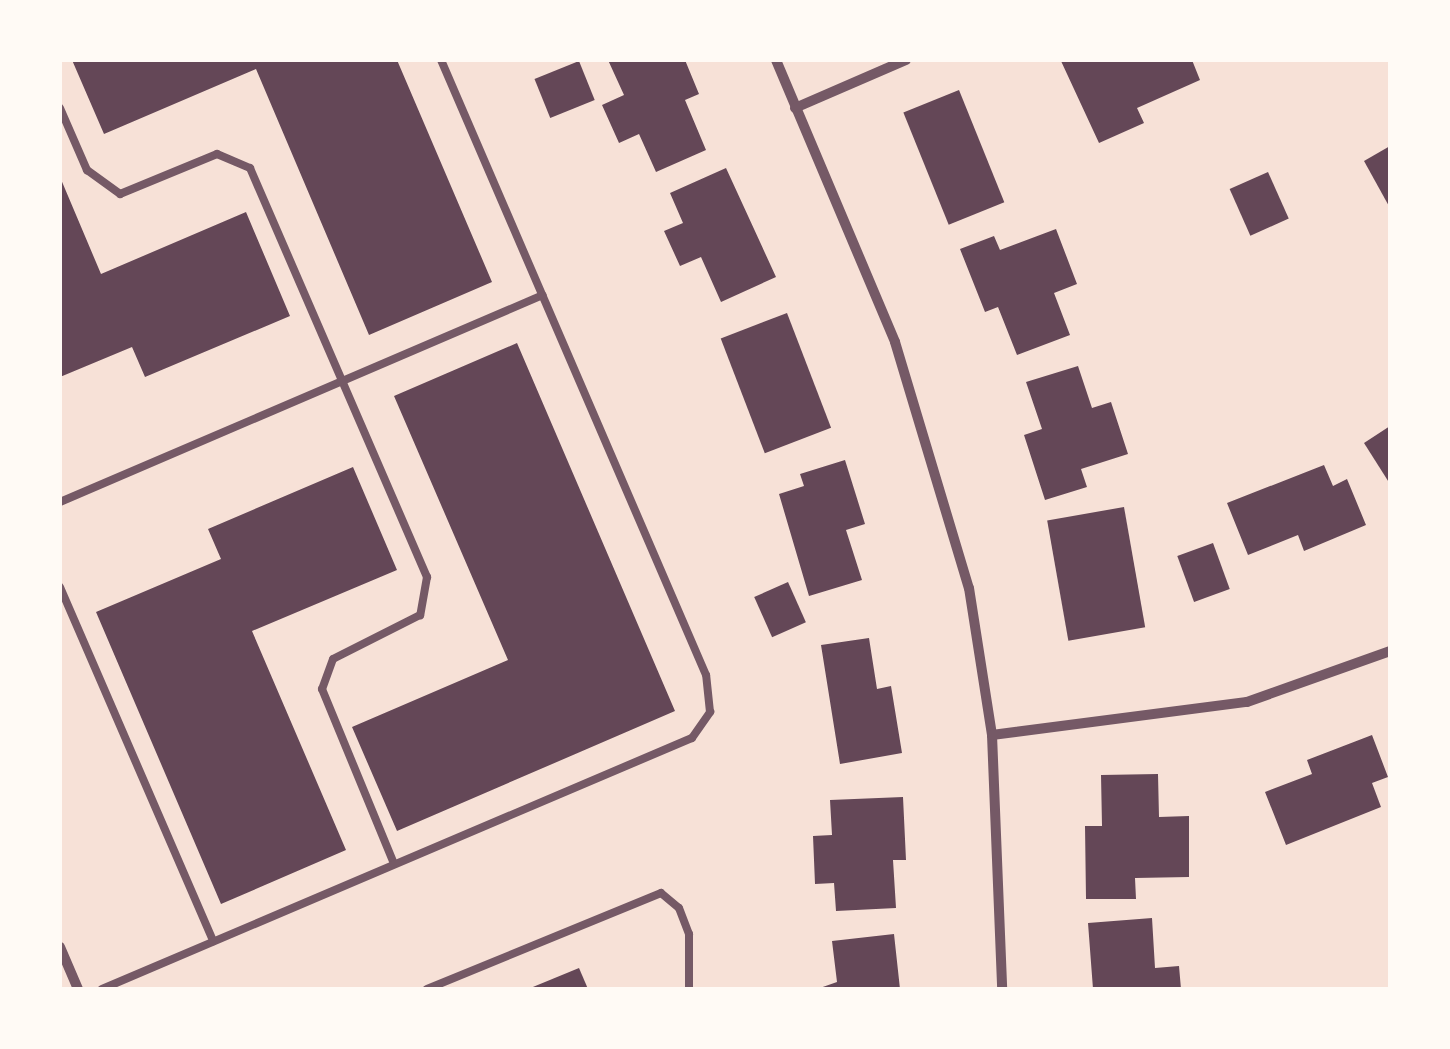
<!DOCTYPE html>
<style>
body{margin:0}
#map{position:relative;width:1450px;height:1049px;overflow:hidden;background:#f7e1d7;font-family:"Noto Sans",sans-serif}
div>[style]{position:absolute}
.building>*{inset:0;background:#644757;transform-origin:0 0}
.service>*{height:8px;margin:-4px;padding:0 4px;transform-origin:4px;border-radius:4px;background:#755966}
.minor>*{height:10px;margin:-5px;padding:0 5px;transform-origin:5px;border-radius:5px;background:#755966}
span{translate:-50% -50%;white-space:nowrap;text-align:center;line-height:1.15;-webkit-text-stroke:10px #fffaf5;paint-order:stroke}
.frame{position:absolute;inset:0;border:62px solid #fffaf5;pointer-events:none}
</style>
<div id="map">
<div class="building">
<i style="clip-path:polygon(72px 60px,397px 60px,492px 282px,369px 335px,256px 69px,104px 134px)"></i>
<i style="clip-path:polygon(608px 60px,685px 60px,699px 94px,685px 100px,706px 150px,656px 172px,639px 134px,619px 143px,602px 105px,624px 95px)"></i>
<i style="clip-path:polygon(1192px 60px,1200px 80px,1137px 108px,1144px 123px,1099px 143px,1061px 61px)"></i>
<i style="left:579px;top:61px;width:42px;height:48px;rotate:68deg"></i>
<i style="left:959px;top:90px;width:121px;height:60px;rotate:68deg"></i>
<i style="clip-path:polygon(1390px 146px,1390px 208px,1364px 161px)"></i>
<i style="clip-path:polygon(726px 168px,776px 277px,721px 302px,701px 257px,680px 266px,664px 231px,683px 223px,670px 193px)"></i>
<i style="left:1268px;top:172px;width:51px;height:42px;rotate:66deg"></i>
<i style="clip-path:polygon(60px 177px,101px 274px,246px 212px,290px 316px,145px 377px,132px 347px,60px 377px)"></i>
<i style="clip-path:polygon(1056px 229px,1077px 284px,1054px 293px,1070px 335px,1017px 355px,998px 307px,985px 312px,960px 249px,994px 236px,1000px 250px)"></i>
<i style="left:787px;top:313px;width:123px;height:71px;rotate:69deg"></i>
<i style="clip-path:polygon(517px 343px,675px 711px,397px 831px,352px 727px,508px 660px,394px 396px)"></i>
<i style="clip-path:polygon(1078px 366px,1092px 408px,1111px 402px,1128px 454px,1081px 469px,1087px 487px,1045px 500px,1024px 435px,1042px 429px,1026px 382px)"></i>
<i style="clip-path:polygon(1390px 426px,1390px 484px,1364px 443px)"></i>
<i style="clip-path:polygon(845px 460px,865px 524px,846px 530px,862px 580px,809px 596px,779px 494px,804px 486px,800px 474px)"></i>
<i style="clip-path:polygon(1324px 465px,1333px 486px,1347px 479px,1366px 525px,1304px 551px,1298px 535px,1248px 555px,1227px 503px)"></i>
<i style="clip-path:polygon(353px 467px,397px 570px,252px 631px,346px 850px,221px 904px,96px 612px,221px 559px,208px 529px)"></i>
<i style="left:1124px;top:507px;width:122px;height:78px;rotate:80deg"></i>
<i style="left:1213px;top:543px;width:49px;height:38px;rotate:70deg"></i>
<i style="left:788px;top:582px;width:44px;height:37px;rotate:66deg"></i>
<i style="clip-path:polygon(869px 638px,877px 689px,891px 686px,902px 753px,840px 764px,821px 645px)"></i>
<i style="clip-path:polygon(1372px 735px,1388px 777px,1372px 783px,1381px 807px,1286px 845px,1265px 792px,1312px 774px,1307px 760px)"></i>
<i style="clip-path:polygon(1158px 774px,1159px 817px,1189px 816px,1189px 877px,1135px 878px,1136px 899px,1086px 899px,1085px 826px,1102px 826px,1101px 775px)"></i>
<i style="clip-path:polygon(903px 797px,906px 860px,893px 860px,896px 908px,836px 911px,834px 883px,815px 884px,813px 836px,832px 835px,830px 800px)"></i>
<i style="clip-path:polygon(1152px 918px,1155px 968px,1179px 966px,1181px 989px,1093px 989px,1088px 923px)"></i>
<i style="clip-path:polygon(894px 934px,900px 989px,817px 989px,837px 982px,832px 941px)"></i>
<i style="clip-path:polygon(579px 968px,588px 989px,528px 989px)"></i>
</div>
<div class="service">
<i style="left:60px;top:108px;width:68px;rotate:66.5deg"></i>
<i style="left:87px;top:170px;width:41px;rotate:36deg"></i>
<i style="left:120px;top:194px;width:105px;rotate:-22.4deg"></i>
<i style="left:217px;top:154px;width:36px;rotate:23deg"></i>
<i style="left:250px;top:168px;width:446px;rotate:66.6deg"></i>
<i style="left:427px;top:577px;width:39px;rotate:100deg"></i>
<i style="left:420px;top:615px;width:97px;rotate:153.2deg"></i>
<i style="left:333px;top:659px;width:32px;rotate:110deg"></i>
<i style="left:322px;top:689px;width:189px;rotate:67.6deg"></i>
<i style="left:60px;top:502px;width:525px;rotate:-23.2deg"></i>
<i style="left:60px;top:587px;width:386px;rotate:66.6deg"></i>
<i style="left:102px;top:989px;width:641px;rotate:-23.05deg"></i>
<i style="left:692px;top:738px;width:32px;rotate:-55deg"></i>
<i style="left:710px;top:712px;width:37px;rotate:-96deg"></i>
<i style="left:706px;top:675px;width:670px;rotate:-113.31deg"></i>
<i style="left:427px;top:989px;width:253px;rotate:-22.3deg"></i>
<i style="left:661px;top:893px;width:23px;rotate:40deg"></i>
<i style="left:679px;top:908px;width:28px;rotate:69deg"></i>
<i style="left:689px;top:934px;width:55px;rotate:90deg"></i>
</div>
<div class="minor">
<i style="left:776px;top:60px;width:306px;rotate:67.1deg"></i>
<i style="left:895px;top:342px;width:257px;rotate:73.3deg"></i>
<i style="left:969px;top:588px;width:149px;rotate:81.1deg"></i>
<i style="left:992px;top:735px;width:254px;rotate:87.7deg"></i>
<i style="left:795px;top:108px;width:121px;rotate:-23.4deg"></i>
<i style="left:992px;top:735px;width:257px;rotate:-7.4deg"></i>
<i style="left:1247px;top:702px;width:152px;rotate:-19.6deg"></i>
<i style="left:60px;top:947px;width:46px;rotate:66.8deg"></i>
</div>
<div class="frame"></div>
</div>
